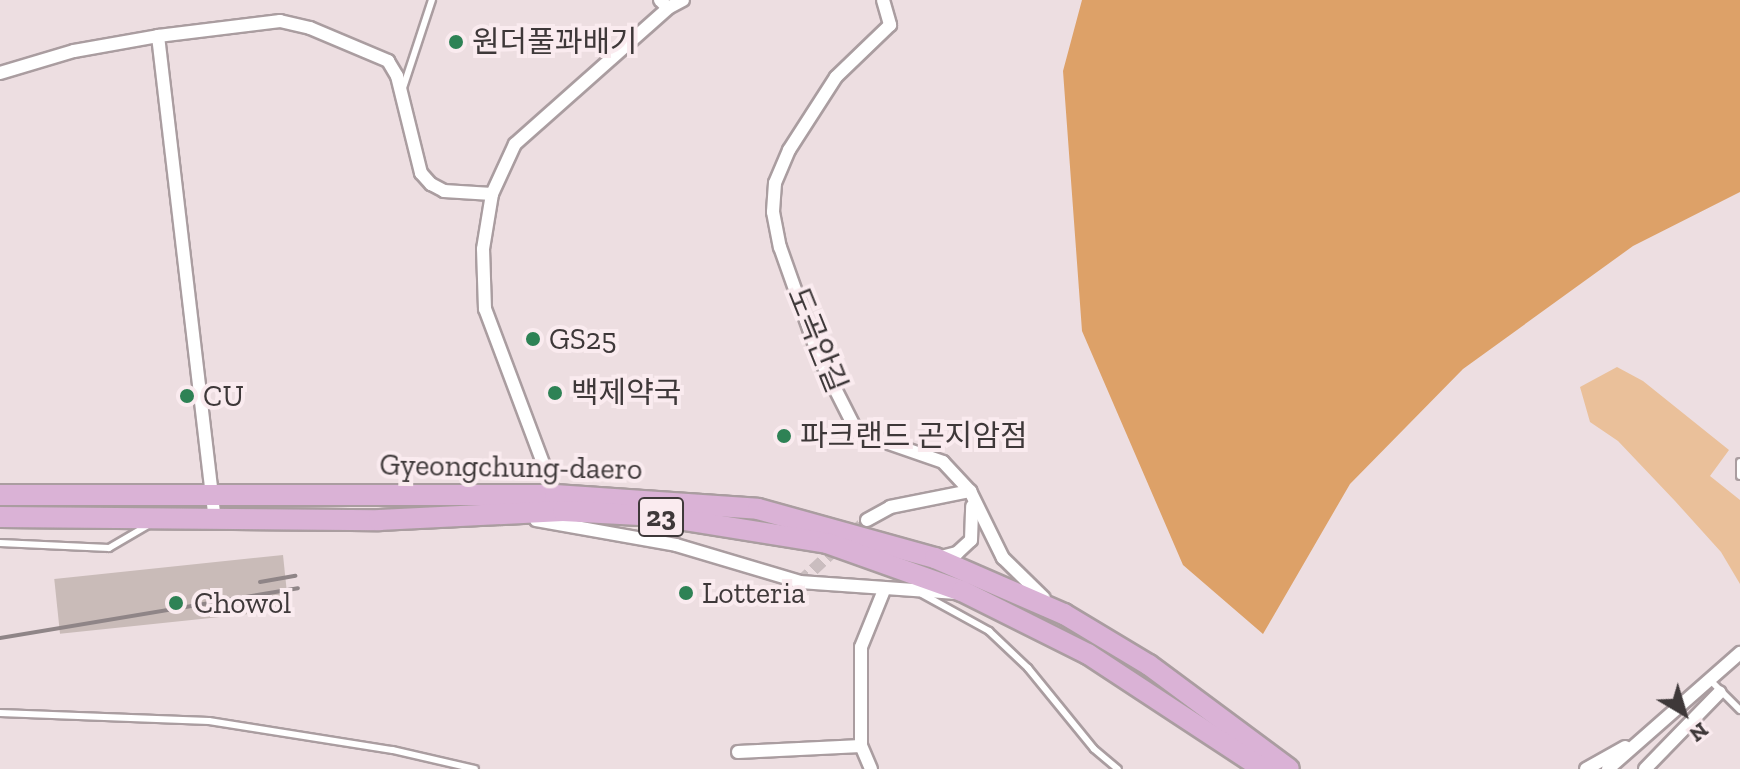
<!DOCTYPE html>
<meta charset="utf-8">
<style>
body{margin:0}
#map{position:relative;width:1740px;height:769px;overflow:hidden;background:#eddee1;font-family:"Zilla Slab","Noto Sans KR",serif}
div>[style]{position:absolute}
.green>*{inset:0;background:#eac09a}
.forest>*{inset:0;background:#dda168}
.building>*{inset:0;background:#c9bbb8;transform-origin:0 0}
.street-tunnel>*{height:12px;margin-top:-6px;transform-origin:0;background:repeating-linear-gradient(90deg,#cabdbf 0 12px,transparent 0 18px)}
.roads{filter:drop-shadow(2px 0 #aa9da0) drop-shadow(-2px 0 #aa9da0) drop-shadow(0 2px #aa9da0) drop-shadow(0 -2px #aa9da0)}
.lane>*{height:6px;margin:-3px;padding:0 3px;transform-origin:3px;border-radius:3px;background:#fff}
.street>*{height:12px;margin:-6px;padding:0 6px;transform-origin:6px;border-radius:6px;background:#fff}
.primary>*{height:20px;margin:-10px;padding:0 10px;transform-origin:10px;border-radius:10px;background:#dab2d6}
.rail>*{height:4px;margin:-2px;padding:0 2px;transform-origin:2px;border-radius:2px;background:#8f8587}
.dots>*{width:22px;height:22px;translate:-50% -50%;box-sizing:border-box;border:4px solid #faebef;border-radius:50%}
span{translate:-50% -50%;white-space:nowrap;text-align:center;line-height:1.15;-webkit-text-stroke:8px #faebef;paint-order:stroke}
.shield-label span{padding:2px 6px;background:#faebef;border:2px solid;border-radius:6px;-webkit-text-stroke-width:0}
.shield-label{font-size:28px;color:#3e3839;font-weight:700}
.poi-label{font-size:30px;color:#3e3839}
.left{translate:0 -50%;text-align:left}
.street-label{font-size:30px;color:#3e3839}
.north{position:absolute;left:1644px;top:673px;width:80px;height:80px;-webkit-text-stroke:6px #faebef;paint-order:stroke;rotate:142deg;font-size:22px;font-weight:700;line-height:32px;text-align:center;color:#3e3839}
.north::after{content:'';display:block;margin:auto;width:28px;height:36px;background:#3e3839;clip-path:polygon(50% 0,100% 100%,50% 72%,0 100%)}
</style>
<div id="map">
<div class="green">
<i style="clip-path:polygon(1617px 367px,1643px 381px,1729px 450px,1710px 476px,1740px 500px,1740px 584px,1721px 552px,1675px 501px,1618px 441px,1590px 422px,1580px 387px)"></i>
</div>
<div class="forest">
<i style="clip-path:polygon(1082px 0,1740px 0,1740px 192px,1633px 246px,1463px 369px,1350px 484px,1263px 634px,1183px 565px,1082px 331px,1063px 71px)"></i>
</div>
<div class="building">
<i style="left:283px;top:555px;width:55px;height:230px;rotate:84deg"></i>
</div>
<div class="street-tunnel">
<i style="left:800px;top:582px;width:91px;rotate:-42.8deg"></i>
</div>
<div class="roads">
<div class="lane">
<i style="left:403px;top:88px;width:93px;rotate:-71.8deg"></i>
<i style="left:1740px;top:462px;width:14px;rotate:90deg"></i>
<i style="left:0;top:543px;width:109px;rotate:2.6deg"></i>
<i style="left:109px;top:548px;width:48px;rotate:-30.3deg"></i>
<i style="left:922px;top:594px;width:77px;rotate:28.9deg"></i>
<i style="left:989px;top:631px;width:54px;rotate:43.5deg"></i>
<i style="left:1028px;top:668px;width:104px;rotate:50.8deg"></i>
<i style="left:1094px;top:749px;width:31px;rotate:40deg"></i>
<i style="left:1709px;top:679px;width:44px;rotate:45deg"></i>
<i style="left:0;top:713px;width:209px;rotate:2.2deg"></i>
<i style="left:209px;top:721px;width:186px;rotate:9deg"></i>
<i style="left:393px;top:750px;width:84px;rotate:13deg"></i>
</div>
<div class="street">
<i style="left:660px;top:0;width:11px;rotate:45deg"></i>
<i style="left:668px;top:8px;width:17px;rotate:-28deg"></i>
<i style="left:883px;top:0;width:26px;rotate:74deg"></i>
<i style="left:890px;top:25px;width:75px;rotate:136.1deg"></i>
<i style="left:836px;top:77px;width:87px;rotate:122.8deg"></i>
<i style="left:789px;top:150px;width:36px;rotate:113deg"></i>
<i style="left:775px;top:183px;width:29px;rotate:94deg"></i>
<i style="left:773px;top:212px;width:36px;rotate:79deg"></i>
<i style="left:780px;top:247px;width:117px;rotate:70.5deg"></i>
<i style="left:819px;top:357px;width:84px;rotate:63.1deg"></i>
<i style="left:857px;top:432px;width:91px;rotate:19.2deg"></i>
<i style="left:943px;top:462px;width:40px;rotate:47deg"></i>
<i style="left:970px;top:491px;width:75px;rotate:63.8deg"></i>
<i style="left:1003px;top:558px;width:57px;rotate:44.3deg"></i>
<i style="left:158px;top:36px;width:485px;rotate:83.3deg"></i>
<i style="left:0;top:73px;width:77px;rotate:-16.6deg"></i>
<i style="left:74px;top:51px;width:85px;rotate:-10.1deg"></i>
<i style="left:158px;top:36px;width:123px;rotate:-7deg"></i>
<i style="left:280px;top:21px;width:31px;rotate:13deg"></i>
<i style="left:310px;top:28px;width:85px;rotate:22.9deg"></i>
<i style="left:388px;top:61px;width:17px;rotate:59deg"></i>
<i style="left:397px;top:76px;width:100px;rotate:76.1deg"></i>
<i style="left:421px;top:173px;width:15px;rotate:48deg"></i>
<i style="left:431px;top:184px;width:15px;rotate:28deg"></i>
<i style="left:444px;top:191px;width:48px;rotate:3.6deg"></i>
<i style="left:555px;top:495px;width:199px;rotate:-110.6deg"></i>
<i style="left:485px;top:309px;width:60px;rotate:-91.9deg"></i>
<i style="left:483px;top:249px;width:56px;rotate:-80.7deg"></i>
<i style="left:492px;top:194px;width:55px;rotate:-65.3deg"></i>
<i style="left:515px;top:144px;width:205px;rotate:-41.6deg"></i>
<i style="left:536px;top:520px;width:142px;rotate:10.1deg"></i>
<i style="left:676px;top:545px;width:129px;rotate:16.6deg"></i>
<i style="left:800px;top:582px;width:157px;rotate:4deg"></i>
<i style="left:867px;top:520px;width:26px;rotate:-29deg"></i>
<i style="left:890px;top:507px;width:82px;rotate:-11.3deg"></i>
<i style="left:937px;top:558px;width:21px;rotate:-14deg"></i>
<i style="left:957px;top:553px;width:19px;rotate:-43deg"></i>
<i style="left:971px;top:540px;width:34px;rotate:-88deg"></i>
<i style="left:738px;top:752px;width:123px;rotate:-2.8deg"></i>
<i style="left:871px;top:769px;width:25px;rotate:-113deg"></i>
<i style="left:861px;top:746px;width:99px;rotate:-90deg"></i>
<i style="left:861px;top:647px;width:61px;rotate:-68deg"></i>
<i style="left:1586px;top:769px;width:45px;rotate:-29.4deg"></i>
<i style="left:1608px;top:769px;width:176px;rotate:-41.3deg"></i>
<i style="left:1645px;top:769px;width:107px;rotate:-45.8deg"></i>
</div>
<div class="primary">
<i style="left:0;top:495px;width:555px"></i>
<i style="left:555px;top:495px;width:203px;rotate:3.9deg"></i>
<i style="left:758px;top:509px;width:184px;rotate:15.5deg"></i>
<i style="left:935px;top:558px;width:141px;rotate:23.5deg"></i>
<i style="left:1064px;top:614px;width:99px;rotate:31deg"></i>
<i style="left:1149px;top:665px;width:174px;rotate:36.6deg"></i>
<i style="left:0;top:517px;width:379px;rotate:0.5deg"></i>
<i style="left:379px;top:520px;width:184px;rotate:-2.8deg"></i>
<i style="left:563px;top:511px;width:96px;rotate:3deg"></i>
<i style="left:659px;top:516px;width:170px;rotate:9.1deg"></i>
<i style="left:827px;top:543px;width:143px;rotate:19.6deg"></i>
<i style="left:962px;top:591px;width:141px;rotate:26.6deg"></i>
<i style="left:1088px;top:654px;width:209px;rotate:33.3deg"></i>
</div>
</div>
<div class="rail">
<i style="left:260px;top:582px;width:36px;rotate:-10deg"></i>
<i style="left:0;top:638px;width:302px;rotate:-9.5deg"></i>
</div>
<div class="dots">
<i style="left:456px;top:42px;background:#2e8255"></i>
<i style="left:533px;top:339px;background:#2e8255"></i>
<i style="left:555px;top:393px;background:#2e8255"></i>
<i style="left:187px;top:396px;background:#2e8255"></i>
<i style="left:784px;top:436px;background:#2e8255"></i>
<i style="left:686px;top:593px;background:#2e8255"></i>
<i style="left:176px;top:603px;background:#2e8255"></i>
</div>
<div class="shield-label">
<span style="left:661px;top:517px">23</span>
</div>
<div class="poi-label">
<span class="left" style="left:472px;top:42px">원더풀꽈배기</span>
<span class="left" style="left:549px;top:339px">GS25</span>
<span class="left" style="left:571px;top:393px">백제약국</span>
<span class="left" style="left:203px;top:396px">CU</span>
<span class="left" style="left:800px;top:436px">파크랜드 곤지암점</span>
<span class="left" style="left:702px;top:593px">Lotteria</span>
<span class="left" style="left:194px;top:603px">Chowol</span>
</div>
<div class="street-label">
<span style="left:817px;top:340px;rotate:68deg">도곡안길</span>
<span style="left:511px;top:467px;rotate:1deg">Gyeongchung-daero</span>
</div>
<div class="north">N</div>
</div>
